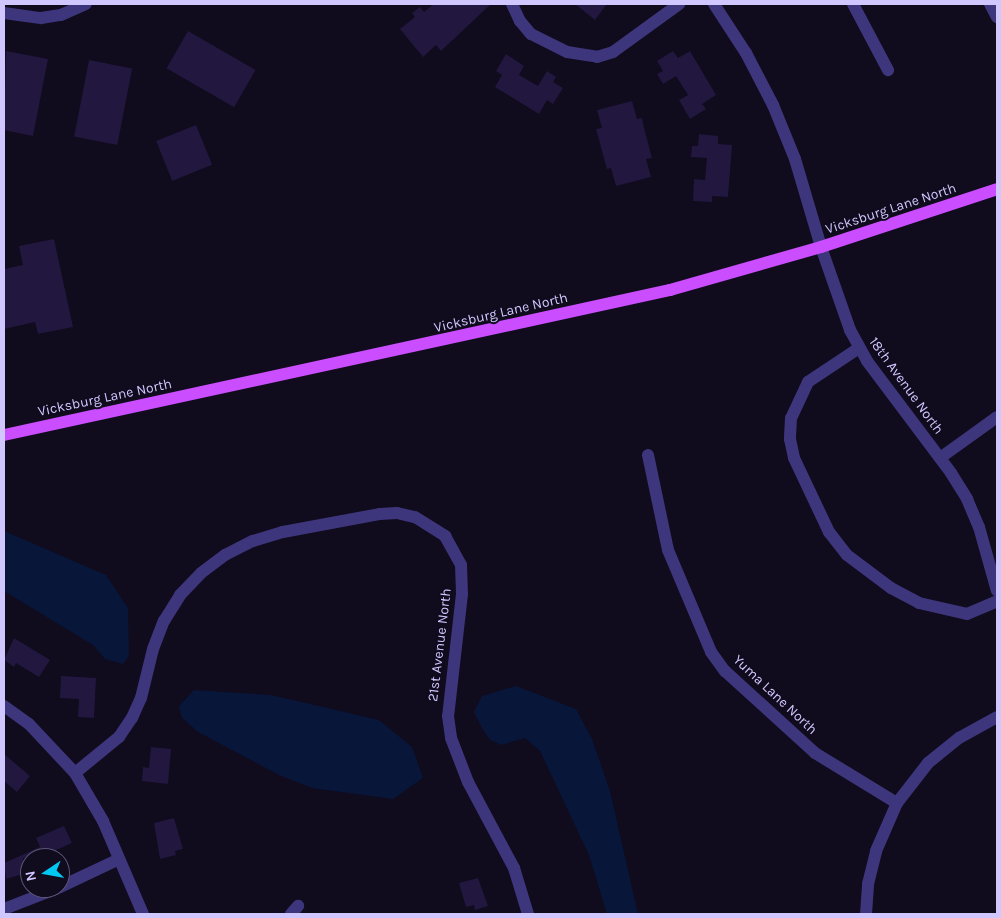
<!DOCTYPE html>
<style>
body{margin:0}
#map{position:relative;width:1001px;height:918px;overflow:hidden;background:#100b1d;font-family:Karla,sans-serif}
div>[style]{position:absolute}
.water>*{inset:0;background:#081639}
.building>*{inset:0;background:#22173e;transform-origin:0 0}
.minor>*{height:12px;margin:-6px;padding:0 6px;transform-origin:6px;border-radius:6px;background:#3d367c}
.major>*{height:12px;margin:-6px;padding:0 6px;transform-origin:6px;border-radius:6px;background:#ca4eff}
span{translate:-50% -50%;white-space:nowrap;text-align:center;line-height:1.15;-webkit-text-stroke:4px #100b1d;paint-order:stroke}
.street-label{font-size:14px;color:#d1c7ff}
.frame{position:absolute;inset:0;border:5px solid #d1c7ff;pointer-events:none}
.north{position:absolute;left:20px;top:848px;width:50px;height:50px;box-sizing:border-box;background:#100b1d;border:1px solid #5d5677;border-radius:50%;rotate:258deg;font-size:14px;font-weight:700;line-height:20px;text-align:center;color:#d1c7ff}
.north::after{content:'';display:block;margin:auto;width:18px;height:22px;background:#00c8f2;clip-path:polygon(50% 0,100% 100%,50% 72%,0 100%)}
</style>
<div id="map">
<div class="water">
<i style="clip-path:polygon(4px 531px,106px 575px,128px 608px,129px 656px,123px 664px,105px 659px,93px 645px,4px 591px)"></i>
<i style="clip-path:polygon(516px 686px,576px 709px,592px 739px,610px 791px,638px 914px,607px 914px,589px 855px,540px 751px,525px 738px,501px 745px,490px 740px,483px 730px,474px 712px,482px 696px)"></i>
<i style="clip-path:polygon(194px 690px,271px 695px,379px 720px,412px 747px,423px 778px,393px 799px,312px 788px,279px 775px,198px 732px,182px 718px,179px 706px)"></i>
</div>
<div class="building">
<i style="clip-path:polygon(434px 4px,491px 4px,441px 51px,436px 45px,423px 57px,400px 29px,415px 17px,412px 13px,420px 7px,424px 12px)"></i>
<i style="clip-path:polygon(575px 4px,607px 4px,595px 20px)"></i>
<i style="left:188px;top:31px;width:78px;height:43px;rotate:30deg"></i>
<i style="clip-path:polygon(6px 51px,48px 59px,33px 136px,4px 130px)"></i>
<i style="clip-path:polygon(673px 51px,678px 58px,690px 51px,716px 95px,702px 104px,706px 109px,690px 119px,679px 100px,688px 95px,676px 76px,663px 84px,657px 74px,663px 71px,657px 61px)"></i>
<i style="clip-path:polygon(506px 54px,524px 66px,519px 75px,538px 86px,547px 71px,556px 77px,553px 82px,563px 88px,553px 104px,547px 100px,539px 114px,495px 87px,502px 75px,496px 71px)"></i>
<i style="left:89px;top:60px;width:44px;height:78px;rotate:11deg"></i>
<i style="clip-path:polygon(632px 101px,637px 119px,642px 118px,644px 128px,652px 158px,646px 159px,651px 177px,616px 186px,611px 168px,607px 169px,596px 129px,602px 128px,597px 110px)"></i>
<i style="left:196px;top:125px;width:43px;height:43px;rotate:68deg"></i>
<i style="clip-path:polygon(699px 134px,718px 136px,718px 144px,732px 145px,728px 197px,712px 196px,712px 202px,693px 201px,694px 179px,705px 180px,707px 158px,691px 157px,692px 146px,698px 146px)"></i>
<i style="clip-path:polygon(54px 239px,73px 327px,38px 334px,35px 322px,4px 329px,4px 269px,23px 265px,19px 246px)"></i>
<i style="clip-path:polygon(14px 638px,50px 660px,39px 677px,16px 663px,14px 667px,4px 660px)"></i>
<i style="clip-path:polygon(61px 676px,96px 678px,94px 718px,78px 717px,79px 699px,60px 698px)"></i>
<i style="clip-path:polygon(151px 747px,171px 749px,168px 784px,142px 781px,143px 767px,149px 768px)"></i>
<i style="clip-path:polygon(4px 754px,30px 776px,17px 792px,4px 781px)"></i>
<i style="clip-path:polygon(174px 818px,183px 849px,175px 851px,176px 855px,160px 859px,154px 823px)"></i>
<i style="clip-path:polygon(64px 826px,72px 843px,47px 854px,49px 858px,23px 858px,27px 873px,6px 879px,4px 863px,40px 847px,36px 838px)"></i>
<i style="clip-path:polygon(478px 878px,488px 906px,475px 910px,474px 905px,466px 907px,459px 883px)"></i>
</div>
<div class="minor">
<i style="left:512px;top:4px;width:19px;rotate:65deg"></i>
<i style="left:520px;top:21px;width:17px;rotate:50deg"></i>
<i style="left:531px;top:34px;width:40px;rotate:26.6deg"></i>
<i style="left:567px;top:52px;width:30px;rotate:9deg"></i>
<i style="left:597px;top:57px;width:17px;rotate:-17deg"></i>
<i style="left:613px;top:52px;width:82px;rotate:-36deg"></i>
<i style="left:714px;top:4px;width:59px;rotate:56.9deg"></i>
<i style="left:746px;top:53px;width:59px;rotate:62.6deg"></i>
<i style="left:773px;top:105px;width:58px;rotate:67.8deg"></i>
<i style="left:795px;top:159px;width:92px;rotate:73.5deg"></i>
<i style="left:821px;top:247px;width:88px;rotate:70.7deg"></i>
<i style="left:850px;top:330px;width:35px;rotate:61deg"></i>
<i style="left:867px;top:361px;width:140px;rotate:53.1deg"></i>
<i style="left:951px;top:473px;width:31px;rotate:58deg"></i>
<i style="left:967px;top:499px;width:30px;rotate:67deg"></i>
<i style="left:979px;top:527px;width:66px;rotate:74.3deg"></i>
<i style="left:853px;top:4px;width:75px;rotate:62.1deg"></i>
<i style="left:990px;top:4px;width:15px;rotate:62deg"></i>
<i style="left:4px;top:13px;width:37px;rotate:8deg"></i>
<i style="left:41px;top:18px;width:20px;rotate:-9deg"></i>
<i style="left:61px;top:15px;width:27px;rotate:-24deg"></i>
<i style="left:859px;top:348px;width:61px;rotate:146.3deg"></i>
<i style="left:808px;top:382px;width:40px;rotate:115deg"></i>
<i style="left:791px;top:418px;width:21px;rotate:93deg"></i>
<i style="left:790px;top:439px;width:19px;rotate:78deg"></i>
<i style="left:794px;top:458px;width:82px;rotate:64.7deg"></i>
<i style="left:829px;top:532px;width:29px;rotate:52deg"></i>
<i style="left:847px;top:555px;width:55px;rotate:36.9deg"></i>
<i style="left:891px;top:588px;width:32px;rotate:28deg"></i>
<i style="left:919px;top:603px;width:49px;rotate:12.9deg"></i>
<i style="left:967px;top:614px;width:33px;rotate:-23deg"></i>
<i style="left:648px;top:455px;width:97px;rotate:78.1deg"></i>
<i style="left:668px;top:550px;width:111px;rotate:67.1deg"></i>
<i style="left:711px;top:652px;width:24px;rotate:54deg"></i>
<i style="left:725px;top:671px;width:122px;rotate:42.3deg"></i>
<i style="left:815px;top:753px;width:96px;rotate:31.4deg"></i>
<i style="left:940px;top:458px;width:70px;rotate:-35.7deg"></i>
<i style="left:4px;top:706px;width:31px;rotate:36deg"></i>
<i style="left:29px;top:724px;width:67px;rotate:46.8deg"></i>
<i style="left:75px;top:773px;width:56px;rotate:59.7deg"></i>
<i style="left:103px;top:821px;width:101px;rotate:66.7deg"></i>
<i style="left:75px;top:773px;width:57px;rotate:-39.3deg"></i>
<i style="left:119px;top:737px;width:23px;rotate:-56deg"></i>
<i style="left:132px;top:718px;width:22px;rotate:-66deg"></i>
<i style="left:141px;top:698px;width:50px;rotate:-76.2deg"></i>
<i style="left:153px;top:649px;width:30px;rotate:-69deg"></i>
<i style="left:164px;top:621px;width:31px;rotate:-58deg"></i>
<i style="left:180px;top:595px;width:30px;rotate:-46deg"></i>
<i style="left:201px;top:573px;width:30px;rotate:-37deg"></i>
<i style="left:225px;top:555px;width:31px;rotate:-27deg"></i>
<i style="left:253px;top:541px;width:31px;rotate:-17deg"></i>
<i style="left:283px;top:532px;width:99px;rotate:-10.5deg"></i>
<i style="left:380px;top:514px;width:17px;rotate:-3deg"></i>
<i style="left:397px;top:513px;width:18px;rotate:13deg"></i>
<i style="left:415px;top:517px;width:36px;rotate:32deg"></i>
<i style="left:445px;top:536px;width:33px;rotate:61deg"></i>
<i style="left:461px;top:565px;width:29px;rotate:88deg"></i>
<i style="left:462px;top:594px;width:123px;rotate:96.5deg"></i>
<i style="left:448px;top:716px;width:22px;rotate:82deg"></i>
<i style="left:451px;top:738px;width:47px;rotate:68.9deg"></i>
<i style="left:468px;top:782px;width:98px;rotate:61.9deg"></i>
<i style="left:514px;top:868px;width:48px;rotate:73.1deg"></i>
<i style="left:60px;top:887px;width:63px;rotate:-25.3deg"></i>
<i style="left:4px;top:909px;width:58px;rotate:-21.3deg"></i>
<i style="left:291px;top:914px;width:11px;rotate:-49deg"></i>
<i style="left:866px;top:914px;width:30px;rotate:-86deg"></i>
<i style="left:868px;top:884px;width:34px;rotate:-76deg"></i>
<i style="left:876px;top:851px;width:52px;rotate:-66.4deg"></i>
<i style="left:897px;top:803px;width:51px;rotate:-52.2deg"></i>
<i style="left:928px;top:763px;width:40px;rotate:-39deg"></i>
<i style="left:959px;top:738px;width:43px;rotate:-28.9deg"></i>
</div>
<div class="major">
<i style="left:4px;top:435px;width:682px;rotate:-12.28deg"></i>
<i style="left:670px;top:290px;width:157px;rotate:-15.9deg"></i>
<i style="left:821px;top:247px;width:185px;rotate:-18.2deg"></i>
</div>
<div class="street-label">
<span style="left:891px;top:209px;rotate:-18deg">Vicksburg Lane North</span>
<span style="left:501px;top:313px;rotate:-13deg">Vicksburg Lane North</span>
<span style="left:906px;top:386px;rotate:54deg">18th Avenue North</span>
<span style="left:105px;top:398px;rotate:-12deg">Vicksburg Lane North</span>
<span style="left:440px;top:645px;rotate:-83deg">21st Avenue North</span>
<span style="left:775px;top:695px;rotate:43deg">Yuma Lane North</span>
</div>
<div class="frame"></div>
<div class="north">N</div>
</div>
